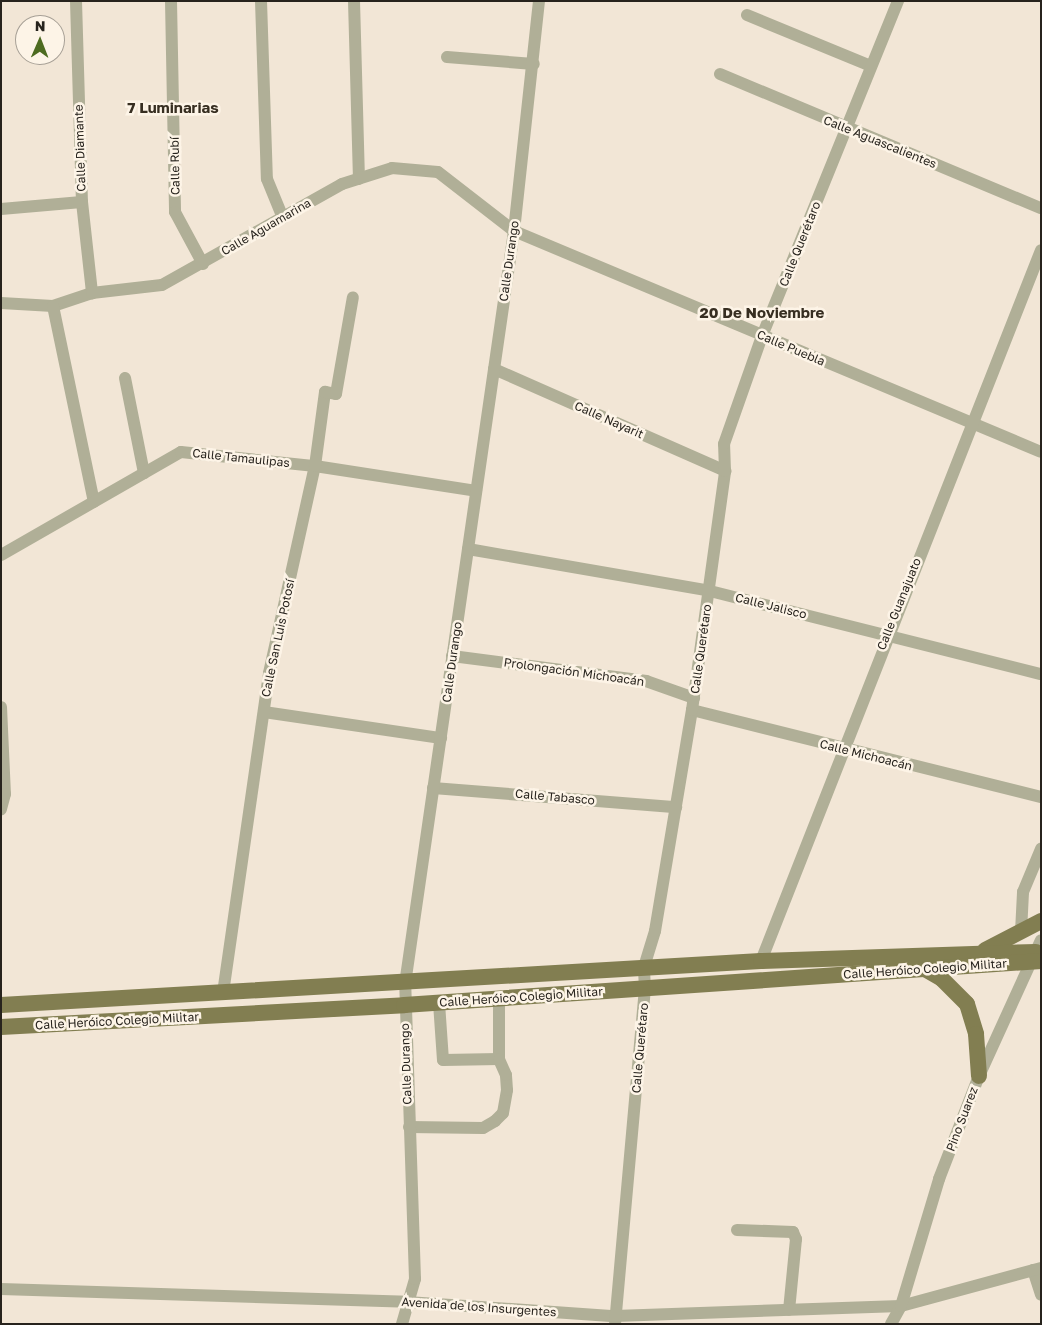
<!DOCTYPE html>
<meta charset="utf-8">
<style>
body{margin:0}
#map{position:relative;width:1042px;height:1325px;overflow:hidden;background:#f2e6d6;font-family:"Golos Text",sans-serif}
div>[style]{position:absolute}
.minor>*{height:12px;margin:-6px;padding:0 6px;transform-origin:6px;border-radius:6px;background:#b0af97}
.major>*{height:16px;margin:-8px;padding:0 8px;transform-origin:8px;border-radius:8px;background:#827e51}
span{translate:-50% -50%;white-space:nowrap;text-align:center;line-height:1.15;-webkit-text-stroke:5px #fdf4e7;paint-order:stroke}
.street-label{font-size:12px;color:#27231d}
.quarter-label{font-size:15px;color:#372e21;font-weight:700}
.frame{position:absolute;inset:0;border:2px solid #27231d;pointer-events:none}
.north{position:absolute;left:15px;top:15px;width:50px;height:50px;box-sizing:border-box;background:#fdf4e7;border:1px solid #a7a096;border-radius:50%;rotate:1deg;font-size:14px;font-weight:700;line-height:20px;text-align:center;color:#27231d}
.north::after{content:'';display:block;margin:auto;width:18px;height:22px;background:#4d6b20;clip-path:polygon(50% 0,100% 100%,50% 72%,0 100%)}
</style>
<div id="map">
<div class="minor">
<i style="left:76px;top:1px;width:201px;rotate:88.3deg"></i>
<i style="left:82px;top:202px;width:92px;rotate:83.7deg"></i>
<i style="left:171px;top:1px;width:211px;rotate:88.9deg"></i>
<i style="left:175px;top:212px;width:59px;rotate:61.7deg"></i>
<i style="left:261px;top:1px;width:178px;rotate:88.1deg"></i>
<i style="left:267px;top:179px;width:42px;rotate:67.7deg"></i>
<i style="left:354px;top:1px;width:178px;rotate:88.4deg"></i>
<i style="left:747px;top:15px;width:134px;rotate:22.4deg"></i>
<i style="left:447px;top:57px;width:87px;rotate:4.6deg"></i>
<i style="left:720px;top:74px;width:348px;rotate:22.7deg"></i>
<i style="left:1px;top:209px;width:81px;rotate:-4.9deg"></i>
<i style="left:1px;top:303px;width:52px;rotate:3.3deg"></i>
<i style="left:53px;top:306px;width:41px;rotate:-18.4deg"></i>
<i style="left:92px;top:293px;width:70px;rotate:-6.5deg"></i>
<i style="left:162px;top:285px;width:206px;rotate:-29.3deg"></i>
<i style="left:342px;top:184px;width:52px;rotate:-17.7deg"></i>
<i style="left:392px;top:168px;width:46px;rotate:5deg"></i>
<i style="left:438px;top:172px;width:96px;rotate:37.8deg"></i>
<i style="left:514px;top:231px;width:571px;rotate:22.75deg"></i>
<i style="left:53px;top:306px;width:200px;rotate:78.2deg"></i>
<i style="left:494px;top:369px;width:253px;rotate:23.8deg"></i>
<i style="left:125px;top:378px;width:97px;rotate:78.7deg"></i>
<i style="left:468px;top:549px;width:246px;rotate:9.8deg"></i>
<i style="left:710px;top:591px;width:341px;rotate:14.1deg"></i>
<i style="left:1px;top:555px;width:207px;rotate:-29.8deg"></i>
<i style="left:181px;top:452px;width:135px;rotate:6deg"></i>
<i style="left:315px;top:466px;width:163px;rotate:8.8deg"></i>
<i style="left:452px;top:656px;width:196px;rotate:7.3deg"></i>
<i style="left:646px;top:681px;width:51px;rotate:19.5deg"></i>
<i style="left:1px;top:707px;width:87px;rotate:87.4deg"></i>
<i style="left:5px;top:794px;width:16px;rotate:105deg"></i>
<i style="left:692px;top:710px;width:360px;rotate:14deg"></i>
<i style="left:264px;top:712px;width:179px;rotate:8.4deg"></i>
<i style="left:433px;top:788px;width:244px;rotate:4.5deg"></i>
<i style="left:1021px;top:932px;width:40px;rotate:-87.1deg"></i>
<i style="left:1023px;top:892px;width:47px;rotate:-67.3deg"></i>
<i style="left:761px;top:961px;width:764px;rotate:-68.5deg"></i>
<i style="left:223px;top:993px;width:323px;rotate:-81.8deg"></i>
<i style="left:269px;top:673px;width:212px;rotate:-77.5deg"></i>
<i style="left:315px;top:466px;width:75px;rotate:-82.3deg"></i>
<i style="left:325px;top:392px;width:11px;rotate:10deg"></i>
<i style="left:336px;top:394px;width:98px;rotate:-80.1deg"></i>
<i style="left:439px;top:1003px;width:57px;rotate:86deg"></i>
<i style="left:443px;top:1060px;width:56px;rotate:-1deg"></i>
<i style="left:499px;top:1059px;width:60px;rotate:-90deg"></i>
<i style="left:409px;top:1127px;width:74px;rotate:0.8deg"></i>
<i style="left:483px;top:1128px;width:14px;rotate:-30deg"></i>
<i style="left:495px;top:1121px;width:11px;rotate:-45deg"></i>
<i style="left:503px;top:1113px;width:23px;rotate:-80deg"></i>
<i style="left:507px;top:1090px;width:15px;rotate:-94deg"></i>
<i style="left:506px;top:1075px;width:17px;rotate:-114deg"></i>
<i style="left:737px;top:1230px;width:56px;rotate:2deg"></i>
<i style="left:793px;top:1232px;width:8px;rotate:67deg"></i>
<i style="left:796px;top:1239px;width:71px;rotate:95.6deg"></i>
<i style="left:1033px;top:1270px;width:26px;rotate:72deg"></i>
<i style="left:1px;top:1289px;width:406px;rotate:1.8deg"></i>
<i style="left:407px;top:1302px;width:208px;rotate:3.9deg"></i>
<i style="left:615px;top:1316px;width:286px;rotate:-2deg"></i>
<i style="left:901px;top:1306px;width:145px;rotate:-15.2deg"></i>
<i style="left:402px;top:1324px;width:47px;rotate:-73.9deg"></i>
<i style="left:415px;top:1279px;width:295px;rotate:-91.9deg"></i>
<i style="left:405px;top:984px;width:761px;rotate:-81.76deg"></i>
<i style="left:514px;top:231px;width:231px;rotate:-83.8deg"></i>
<i style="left:615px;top:1324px;width:336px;rotate:-84.9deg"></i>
<i style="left:645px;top:989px;width:22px;rotate:-93deg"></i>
<i style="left:644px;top:967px;width:38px;rotate:-73deg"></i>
<i style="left:655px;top:931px;width:224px;rotate:-80.5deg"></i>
<i style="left:692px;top:710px;width:241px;rotate:-82.1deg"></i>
<i style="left:725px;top:471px;width:27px;rotate:-92deg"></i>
<i style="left:724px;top:444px;width:114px;rotate:-70.6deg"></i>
<i style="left:762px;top:336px;width:362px;rotate:-67.9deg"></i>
<i style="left:891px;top:1324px;width:21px;rotate:-61deg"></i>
<i style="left:901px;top:1306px;width:133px;rotate:-73.3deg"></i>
<i style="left:939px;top:1179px;width:110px;rotate:-68.8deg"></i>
<i style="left:979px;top:1076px;width:149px;rotate:-65.5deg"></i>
</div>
<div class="major">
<i style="left:985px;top:950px;width:63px;rotate:-27.4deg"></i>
<i style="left:925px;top:969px;width:20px;rotate:30deg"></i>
<i style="left:942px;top:979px;width:35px;rotate:45deg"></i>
<i style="left:967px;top:1004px;width:31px;rotate:73deg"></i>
<i style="left:976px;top:1034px;width:42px;rotate:85.9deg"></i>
<i style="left:1px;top:1005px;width:761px;rotate:-3.31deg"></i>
<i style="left:761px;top:961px;width:275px;rotate:-1.9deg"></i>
<i style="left:1px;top:1027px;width:404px;rotate:-3.1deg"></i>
<i style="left:404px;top:1005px;width:639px;rotate:-3.95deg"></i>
</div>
<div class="street-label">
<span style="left:880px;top:142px;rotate:22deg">Calle Aguascalientes</span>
<span style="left:80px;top:148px;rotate:-92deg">Calle Diamante</span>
<span style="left:175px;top:166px;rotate:-91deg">Calle Rubí</span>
<span style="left:266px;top:227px;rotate:-30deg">Calle Aguamarina</span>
<span style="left:800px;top:244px;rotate:-68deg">Calle Querétaro</span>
<span style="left:509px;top:261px;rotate:-82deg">Calle Durango</span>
<span style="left:791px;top:348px;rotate:23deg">Calle Puebla</span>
<span style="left:609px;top:420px;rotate:24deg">Calle Nayarit</span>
<span style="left:241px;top:458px;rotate:6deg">Calle Tamaulipas</span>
<span style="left:899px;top:604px;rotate:-68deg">Calle Guanajuato</span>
<span style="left:771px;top:606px;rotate:14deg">Calle Jalisco</span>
<span style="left:278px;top:638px;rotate:-78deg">Calle San Luis Potosí</span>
<span style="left:701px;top:649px;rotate:-82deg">Calle Querétaro</span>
<span style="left:452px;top:662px;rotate:-82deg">Calle Durango</span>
<span style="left:574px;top:672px;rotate:8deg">Prolongación Michoacán</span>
<span style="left:866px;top:755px;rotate:14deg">Calle Michoacán</span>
<span style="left:555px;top:797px;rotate:5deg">Calle Tabasco</span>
<span style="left:925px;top:969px;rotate:-4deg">Calle Heróico Colegio Militar</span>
<span style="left:521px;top:997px;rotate:-4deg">Calle Heróico Colegio Militar</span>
<span style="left:117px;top:1021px;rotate:-3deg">Calle Heróico Colegio Militar</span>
<span style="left:640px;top:1048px;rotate:-85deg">Calle Querétaro</span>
<span style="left:406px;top:1064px;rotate:-92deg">Calle Durango</span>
<span style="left:962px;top:1119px;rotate:-69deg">Pino Suarez</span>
<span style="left:479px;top:1307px;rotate:4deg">Avenida de los Insurgentes</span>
</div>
<div class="quarter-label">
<span style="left:173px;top:108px">7 Luminarias</span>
<span style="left:762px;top:313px">20 De Noviembre</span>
</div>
<div class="frame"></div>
<div class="north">N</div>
</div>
